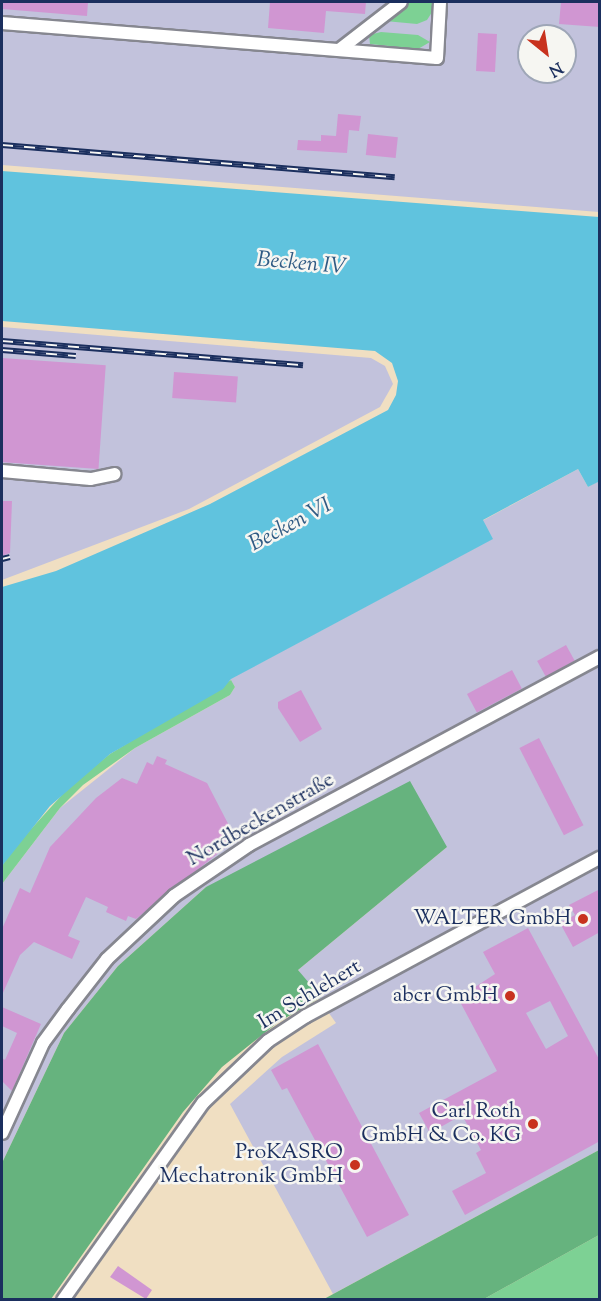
<!DOCTYPE html>
<meta charset="utf-8">
<style>
body{margin:0}
#map{position:relative;width:601px;height:1301px;overflow:hidden;background:#f0dfc2;font-family:"Sorts Mill Goudy",serif}
div>[style]{position:absolute}
.industrial>*{inset:0;background:#c2c2dc}
.green>*{inset:0;background:#7dd194}
.forest>*{inset:0;background:#66b37e}
.water>*{inset:0;background:#60c3de}
.building>*{inset:0;background:#d096d2;transform-origin:0 0}
.roads{filter:drop-shadow(2px 0 #868790) drop-shadow(-2px 0 #868790) drop-shadow(0 2px #868790) drop-shadow(0 -2px #868790)}
.street>*{height:12px;margin:-6px;padding:0 6px;transform-origin:6px;border-radius:6px;background:#fff}
.rail>*{height:6px;margin-top:-3px;transform-origin:0;background:repeating-linear-gradient(90deg,#f6f6f2 0 11px,#1b2f5e 0 22px);box-sizing:border-box;border-block:2px solid #1b2f5e}
.dots>*{width:16px;height:16px;translate:-50% -50%;box-sizing:border-box;border:3px solid #f6f6f2;border-radius:50%}
span{translate:-50% -50%;white-space:nowrap;text-align:center;line-height:1.15;-webkit-text-stroke:5px #f6f6f2;paint-order:stroke}
.street-label{font-size:21px;color:#1b2f5e}
.poi-label{font-size:21px;color:#1b2f5e}
.right{translate:-100% -50%;text-align:right}
.water-label{font-size:22px;color:#305b84;font-style:italic}
.frame{position:absolute;inset:0;border:3px solid #1b2f5e;pointer-events:none}
.north{position:absolute;left:517px;top:24px;width:60px;height:60px;box-sizing:border-box;background:#f6f6f2;border:2px solid #9ea6b7;border-radius:50%;rotate:150deg;font-size:16px;font-weight:700;line-height:24px;text-align:center;color:#1b2f5e}
.north::after{content:'';display:block;margin:auto;width:21px;height:27px;background:#c8321e;clip-path:polygon(50% 0,100% 100%,50% 72%,0 100%)}
</style>
<div id="map">
<div class="industrial">
<i style="clip-path:polygon(evenodd,2px 2px,599px 2px,599px 212px,2px 165px,2px 2px,529px 36px,565px 36px,565px 72px,529px 72px,529px 36px)"></i>
<i style="clip-path:polygon(2px 327px,371px 358px,385px 366px,393px 384px,380px 407px,189px 509px,2px 580px)"></i>
<i style="clip-path:polygon(578px 469px,588px 487px,599px 481px,599px 1150px,333px 1294px,230px 1104px,282px 1057px,336px 1023px,298px 970px,447px 847px,206px 887px,118px 966px,64px 1033px,2px 1163px,2px 884px,60px 808px,135px 748px,230px 695px,235px 687px,230px 679px,492px 539px,482px 521px)"></i>
</div>
<div class="green">
<i style="clip-path:polygon(406px 2px,435px 2px,434px 9px,427px 20px,417px 24px,385px 21px)"></i>
<i style="clip-path:polygon(381px 32px,418px 35px,430px 42px,418px 49px,370px 44px,369px 35px)"></i>
<i style="clip-path:polygon(231px 680px,235px 687px,230px 695px,135px 748px,83px 785px,60px 808px,2px 884px,2px 866px,13px 849px,71px 785px,110px 754px)"></i>
<i style="clip-path:polygon(599px 1235px,599px 1299px,484px 1299px)"></i>
</div>
<div class="forest">
<i style="clip-path:polygon(410px 781px,447px 847px,298px 970px,321px 997px,277px 1023px,222px 1067px,183px 1112px,51px 1299px,2px 1299px,2px 1163px,64px 1033px,118px 966px,206px 887px)"></i>
<i style="clip-path:polygon(599px 1150px,599px 1235px,484px 1299px,324px 1299px)"></i>
</div>
<div class="water">
<i style="clip-path:polygon(2px 171px,599px 217px,600px 481px,588px 487px,578px 469px,483px 520px,493px 539px,231px 679px,223px 689px,110px 754px,50px 806px,2px 866px,2px 587px,56px 571px,210px 504px,388px 410px,396px 395px,398px 381px,392px 363px,375px 351px,2px 321px)"></i>
</div>
<div class="building">
<i style="clip-path:polygon(2px 2px,88px 2px,87px 16px,2px 9px)"></i>
<i style="clip-path:polygon(270px 2px,366px 2px,365px 14px,326px 11px,324px 33px,268px 28px)"></i>
<i style="clip-path:polygon(561px 2px,600px 2px,600px 27px,559px 24px)"></i>
<i style="left:478px;top:33px;width:19px;height:38px;rotate:3deg"></i>
<i style="clip-path:polygon(338px 114px,361px 116px,359px 131px,349px 130px,347px 153px,297px 150px,298px 140px,321px 141px,321px 135px,336px 136px)"></i>
<i style="left:368px;top:134px;width:30px;height:21px;rotate:6deg"></i>
<i style="left:2px;top:358px;width:104px;height:104px;rotate:4deg"></i>
<i style="left:174px;top:372px;width:64px;height:26px;rotate:4deg"></i>
<i style="clip-path:polygon(2px 501px,12px 501px,10px 553px,2px 556px)"></i>
<i style="left:566px;top:645px;width:18px;height:33px;rotate:61deg"></i>
<i style="left:512px;top:670px;width:21px;height:51px;rotate:62deg"></i>
<i style="clip-path:polygon(301px 690px,322px 729px,300px 742px,278px 708px,278px 702px)"></i>
<i style="left:539px;top:738px;width:98px;height:22px;rotate:63deg"></i>
<i style="clip-path:polygon(157px 756px,167px 760px,165px 764px,207px 783px,236px 839px,136px 919px,128px 916px,126px 921px,106px 912px,108px 907px,86px 897px,68px 936px,80px 941px,72px 959px,34px 942px,20px 955px,2px 995px,2px 929px,20px 888px,30px 893px,50px 847px,96px 798px,122px 778px,137px 784px,147px 762px,153px 765px)"></i>
<i style="clip-path:polygon(600px 889px,600px 932px,573px 947px,560px 923px,575px 915px,569px 905px)"></i>
<i style="clip-path:polygon(evenodd,528px 928px,600px 1061px,600px 1141px,465px 1215px,452px 1191px,486px 1173px,476px 1153px,481px 1150px,462px 1115px,430px 1133px,419px 1113px,497px 1071px,458px 998px,495px 974px,483px 952px,528px 928px,550px 1001px,568px 1036px,546px 1049px,526px 1013px,550px 1001px)"></i>
<i style="clip-path:polygon(2px 1007px,41px 1024px,12px 1091px,2px 1081px,2px 1058px,5px 1060px,17px 1033px,2px 1026px)"></i>
<i style="clip-path:polygon(318px 1044px,409px 1215px,367px 1237px,287px 1088px,282px 1090px,271px 1070px)"></i>
<i style="clip-path:polygon(118px 1266px,152px 1290px,146px 1299px,110px 1277px)"></i>
</div>
<div class="roads">
<div class="street">
<i style="left:2px;top:23px;width:436px;rotate:4.6deg"></i>
<i style="left:437px;top:58px;width:56px;rotate:-86.9deg"></i>
<i style="left:339px;top:50px;width:78px;rotate:-37.7deg"></i>
<i style="left:2px;top:471px;width:89px;rotate:5.1deg"></i>
<i style="left:91px;top:479px;width:24px;rotate:-12deg"></i>
<i style="left:2px;top:1133px;width:99px;rotate:-65.5deg"></i>
<i style="left:43px;top:1043px;width:42px;rotate:-53.7deg"></i>
<i style="left:68px;top:1009px;width:63px;rotate:-52deg"></i>
<i style="left:107px;top:959px;width:92px;rotate:-43.2deg"></i>
<i style="left:174px;top:896px;width:91px;rotate:-34.2deg"></i>
<i style="left:249px;top:845px;width:398px;rotate:-28.2deg"></i>
<i style="left:63px;top:1300px;width:242px;rotate:-54.6deg"></i>
<i style="left:203px;top:1103px;width:90px;rotate:-43.6deg"></i>
<i style="left:268px;top:1041px;width:45px;rotate:-33.3deg"></i>
<i style="left:306px;top:1016px;width:334px;rotate:-28.3deg"></i>
</div>
</div>
<div class="rail">
<i style="left:2px;top:145px;width:394px;rotate:4.7deg"></i>
<i style="left:2px;top:341px;width:302px;rotate:4.6deg"></i>
<i style="left:2px;top:350px;width:74px;rotate:4.6deg"></i>
<i style="left:2px;top:559px;width:8px;rotate:-14deg"></i>
</div>
<div class="dots">
<i style="left:583px;top:919px;background:#c8321e"></i>
<i style="left:510px;top:996px;background:#c8321e"></i>
<i style="left:533px;top:1124px;background:#c8321e"></i>
<i style="left:355px;top:1165px;background:#c8321e"></i>
</div>
<div class="street-label">
<span style="left:261px;top:820px;rotate:-30deg">Nordbeckenstraße</span>
<span style="left:310px;top:995px;rotate:-31deg">Im Schlehert</span>
</div>
<div class="poi-label">
<span class="right" style="left:571px;top:919px">WALTER GmbH</span>
<span class="right" style="left:498px;top:996px">abcr GmbH</span>
<span class="right" style="left:521px;top:1124px">Carl Roth<br>GmbH &amp; Co. KG</span>
<span class="right" style="left:343px;top:1165px">ProKASRO<br>Mechatronik GmbH</span>
</div>
<div class="water-label">
<span style="left:302px;top:265px;rotate:5deg">Becken IV</span>
<span style="left:291px;top:526px;rotate:-28deg">Becken VI</span>
</div>
<div class="frame"></div>
<div class="north">N</div>
</div>
